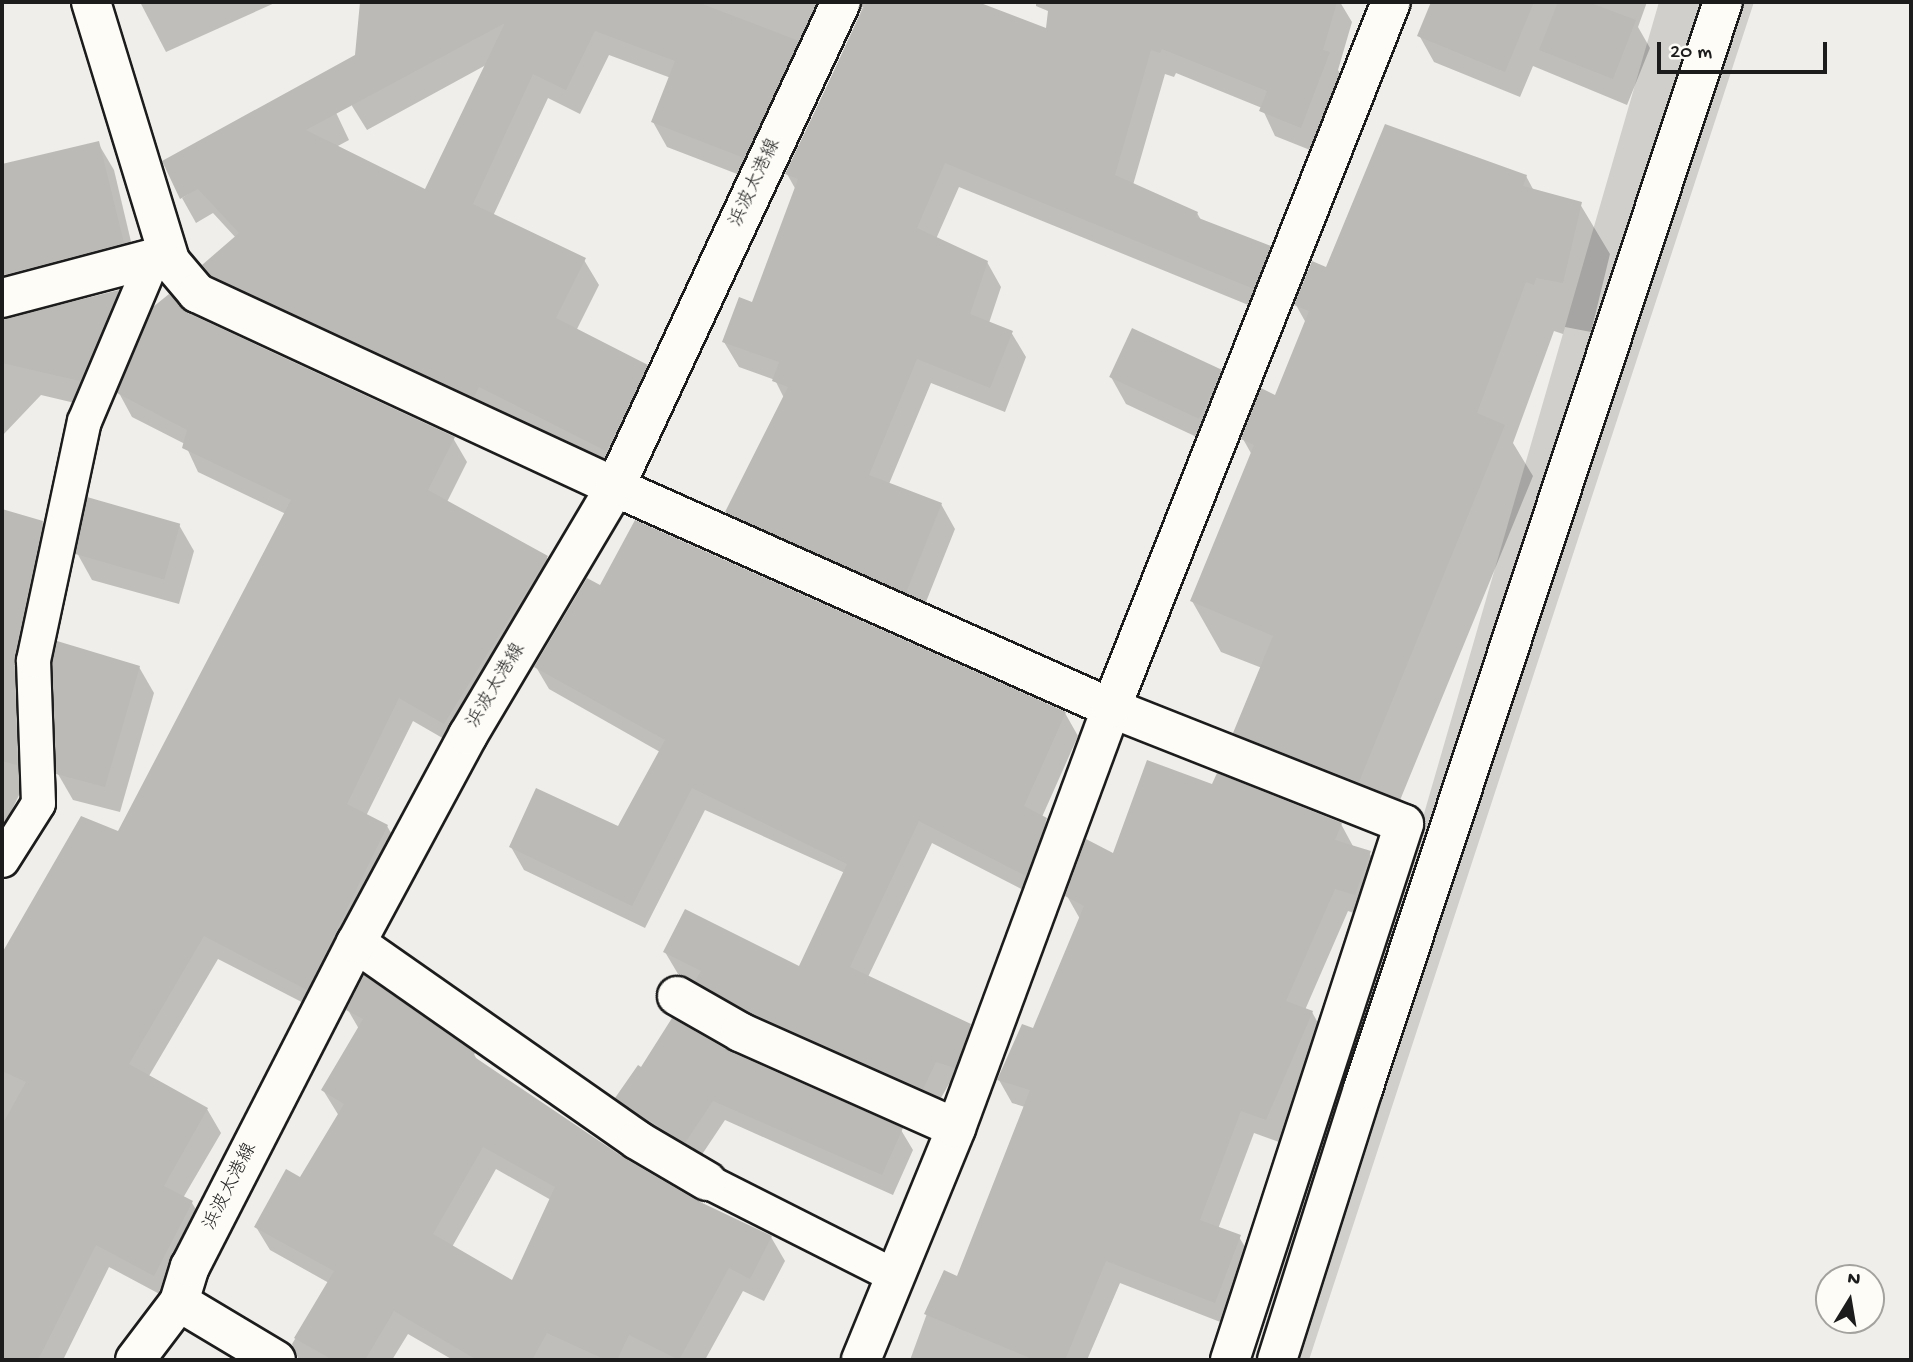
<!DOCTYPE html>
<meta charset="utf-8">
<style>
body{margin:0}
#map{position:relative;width:1913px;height:1362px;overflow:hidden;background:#f0eeea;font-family:"Gochi Hand","Klee One",sans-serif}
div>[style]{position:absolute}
.green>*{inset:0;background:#d0cfcc}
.shadow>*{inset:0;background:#0003}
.building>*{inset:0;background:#bbbab6;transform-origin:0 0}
.roads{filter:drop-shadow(2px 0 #1c1c1c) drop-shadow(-2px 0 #1c1c1c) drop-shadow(0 2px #1c1c1c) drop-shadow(0 -2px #1c1c1c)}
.lane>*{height:33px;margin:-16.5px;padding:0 16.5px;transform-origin:16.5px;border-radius:16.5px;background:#fdfcf7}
.street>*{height:38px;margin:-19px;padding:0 19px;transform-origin:19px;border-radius:19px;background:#fdfcf7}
.secondary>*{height:38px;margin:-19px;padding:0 19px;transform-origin:19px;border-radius:19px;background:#fdfcf7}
span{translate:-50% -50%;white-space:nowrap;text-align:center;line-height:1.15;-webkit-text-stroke:6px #fdfcf7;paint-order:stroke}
.street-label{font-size:19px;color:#1c1c1c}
.frame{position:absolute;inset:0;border:4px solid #1c1c1c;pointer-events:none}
.north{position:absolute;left:1815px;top:1264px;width:70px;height:70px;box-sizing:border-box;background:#fdfcf7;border:2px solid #a3a29f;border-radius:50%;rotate:11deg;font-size:19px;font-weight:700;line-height:28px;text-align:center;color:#1c1c1c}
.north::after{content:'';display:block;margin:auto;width:24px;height:32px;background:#1c1c1c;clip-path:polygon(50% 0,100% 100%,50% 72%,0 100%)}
.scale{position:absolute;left:1657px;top:42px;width:170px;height:32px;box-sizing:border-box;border:4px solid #1c1c1c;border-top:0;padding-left:9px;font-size:21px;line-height:24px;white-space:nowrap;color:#1c1c1c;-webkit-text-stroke:5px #fdfcf7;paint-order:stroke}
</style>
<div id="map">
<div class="green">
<i style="clip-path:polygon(1659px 2px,1754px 2px,1309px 1360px,1254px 1360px,1419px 831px)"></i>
</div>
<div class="shadow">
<i style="clip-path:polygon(140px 2px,277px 2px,166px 52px)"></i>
<i style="clip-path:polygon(362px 2px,973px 2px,1049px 31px,1060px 2px,1340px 2px,1352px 22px,1338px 70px,1344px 79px,1315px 152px,1275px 136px,1262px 108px,1176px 73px,1174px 77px,1165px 74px,1133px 185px,1197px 213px,1201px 220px,1270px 247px,1284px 272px,1268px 313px,959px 187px,936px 239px,987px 262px,1001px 287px,989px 323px,1011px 332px,1026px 357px,1005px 412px,931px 383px,889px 484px,941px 504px,955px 529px,920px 617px,741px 537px,727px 512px,784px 398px,775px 380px,739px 367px,724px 342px,753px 304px,796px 190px,787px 174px,863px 7px,853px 5px,758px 182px,667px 147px,653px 122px,671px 78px,609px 55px,580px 114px,548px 98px,493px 216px,584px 260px,599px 285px,576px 331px,646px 367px,661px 392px,620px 475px,219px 290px,204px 266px,236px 238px,213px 213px,196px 223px,182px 198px,331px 102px,349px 140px,336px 147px,426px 191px,486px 65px,367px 130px,352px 106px)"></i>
<i style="clip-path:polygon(1433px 2px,1647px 2px,1638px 27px,1650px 48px,1627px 105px,1533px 66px,1520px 97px,1434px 62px,1419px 35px)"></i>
<i style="clip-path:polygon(98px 143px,114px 170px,138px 271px,2px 315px,2px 166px)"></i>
<i style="clip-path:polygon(1526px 176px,1534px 191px,1580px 204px,1610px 254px,1591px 332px,1565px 327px,1563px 334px,1554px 331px,1513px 443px,1533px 476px,1387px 832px,1264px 783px,1235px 733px,1262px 668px,1221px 652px,1192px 601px,1252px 455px,1243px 439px,1276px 397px,1306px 323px,1296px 305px,1327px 269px)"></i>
<i style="clip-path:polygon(118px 292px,133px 319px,96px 408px,41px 395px,2px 436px,2px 319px)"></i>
<i style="clip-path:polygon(187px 314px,453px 438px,467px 462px,447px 502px,547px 558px,561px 581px,458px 747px,413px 721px,366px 816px,387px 826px,401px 850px,321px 1012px,218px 959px,149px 1076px,207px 1109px,221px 1133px,183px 1198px,192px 1203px,206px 1226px,167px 1298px,109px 1267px,63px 1360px,2px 1360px,2px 957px,82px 818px,119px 833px,286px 514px,198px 472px,185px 444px,132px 417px,119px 393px)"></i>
<i style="clip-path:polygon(1220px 371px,1236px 397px,1216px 446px,1126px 404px,1111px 377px)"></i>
<i style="clip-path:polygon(2px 511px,42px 523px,58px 550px,22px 789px,2px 830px)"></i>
<i style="clip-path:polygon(179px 525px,194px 551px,179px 604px,92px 580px,77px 553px)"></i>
<i style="clip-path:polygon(601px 587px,1065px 713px,1078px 736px,1042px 817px,1059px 842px,1039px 898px,932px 843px,868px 977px,970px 1026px,983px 1048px,968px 1090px,949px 1084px,934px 1110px,710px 1004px,699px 985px,678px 974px,665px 952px,800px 968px,845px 873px,705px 810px,645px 928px,524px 870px,511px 847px,618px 829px,660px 752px,549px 689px,536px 667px)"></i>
<i style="clip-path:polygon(139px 667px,154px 693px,120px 812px,73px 800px,58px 774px)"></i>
<i style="clip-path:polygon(1213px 786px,1341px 824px,1354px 848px,1369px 853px,1383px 876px,1368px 918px,1348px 911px,1305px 1010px,1312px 1012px,1325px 1036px,1279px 1142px,1254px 1133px,1218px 1229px,1239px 1237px,1253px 1260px,1228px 1325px,1120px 1283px,1087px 1360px,910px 1360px,933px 1297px,958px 1279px,1025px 1107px,1012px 1103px,999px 1080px,1034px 1030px,1080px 919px,1067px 896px,1114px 855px)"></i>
<i style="clip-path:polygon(evenodd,348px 1010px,474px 1054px,478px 1062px,625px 1160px,695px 1201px,771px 1237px,785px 1261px,764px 1301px,743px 1291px,705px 1360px,453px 1360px,408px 1334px,392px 1360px,299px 1360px,292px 1344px,329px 1283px,270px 1250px,256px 1227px,301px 1180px,339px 1116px,323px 1090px,359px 1029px,348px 1010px,496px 1169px,551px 1200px,513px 1283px,452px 1247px,496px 1169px)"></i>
<i style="clip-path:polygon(730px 1054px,901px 1130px,913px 1150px,893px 1195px,725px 1120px,697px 1162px,629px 1118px,617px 1098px)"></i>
</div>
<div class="building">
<i style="clip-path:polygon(evenodd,360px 2px,697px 2px,799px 41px,744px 158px,651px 122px,675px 61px,595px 31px,566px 90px,533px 74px,473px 204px,586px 258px,556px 318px,648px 365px,606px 451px,479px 387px,474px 397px,211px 275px,202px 265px,239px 233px,198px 189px,180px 199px,162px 161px,355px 55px,360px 2px,505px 23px,425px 189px,306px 130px,505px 23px)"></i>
<i style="clip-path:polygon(867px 2px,978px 2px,1046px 28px,1048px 11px,1036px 6px,1036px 2px,1337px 2px,1323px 50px,1330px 52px,1301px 128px,1259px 111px,1267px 91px,1162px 49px,1160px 53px,1151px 50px,1115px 175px,1198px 212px,1196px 217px,1271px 246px,1254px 289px,945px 163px,917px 228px,988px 261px,970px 314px,1013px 331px,990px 388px,917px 359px,869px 475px,942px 503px,906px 593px,725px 512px,788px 387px,772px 381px,779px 362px,722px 342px,739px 297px,752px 302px,798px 179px,785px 174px)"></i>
<i style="clip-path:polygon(1431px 2px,1534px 2px,1505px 72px,1417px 36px)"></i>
<i style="clip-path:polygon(1558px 2px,1588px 2px,1636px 20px,1613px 79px,1539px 50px)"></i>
<i style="clip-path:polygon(1385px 124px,1527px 175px,1523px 186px,1582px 202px,1563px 283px,1536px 278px,1534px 285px,1526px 282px,1477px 413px,1505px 425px,1359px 782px,1233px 733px,1273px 636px,1190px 601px,1254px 445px,1241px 439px,1261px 388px,1275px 395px,1309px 311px,1294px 305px,1312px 261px,1326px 267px)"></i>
<i style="clip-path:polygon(99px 141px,124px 243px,2px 275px,2px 164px)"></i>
<i style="clip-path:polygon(119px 290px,80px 381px,2px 363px,2px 319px)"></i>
<i style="clip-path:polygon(169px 294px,188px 313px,455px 437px,428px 490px,548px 556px,444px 724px,399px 698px,347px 804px,388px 825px,307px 990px,204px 936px,129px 1064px,208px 1108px,164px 1186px,193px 1201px,154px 1276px,96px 1245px,38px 1360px,2px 1360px,2px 1125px,26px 1082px,2px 1071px,2px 953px,81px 816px,118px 831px,291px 500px,182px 448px,187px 430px,117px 393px,153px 307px)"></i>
<i style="left:1132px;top:328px;width:99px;height:54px;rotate:25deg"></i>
<i style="left:87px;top:497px;width:97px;height:58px;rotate:16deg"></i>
<i style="clip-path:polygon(2px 509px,43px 521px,14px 656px,17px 765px,2px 761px)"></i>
<i style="clip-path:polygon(635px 520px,1066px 712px,1024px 806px,1047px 818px,1026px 876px,919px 821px,850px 967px,971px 1024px,955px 1068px,936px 1062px,923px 1089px,750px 1012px,695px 981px,701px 971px,663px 952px,685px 909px,799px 966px,847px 864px,692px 788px,632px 906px,509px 847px,536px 788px,618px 826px,665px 740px,534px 667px,587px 578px,600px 585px)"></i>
<i style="clip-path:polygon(57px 641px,140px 666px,105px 787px,56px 774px,52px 662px)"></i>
<i style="clip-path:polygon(1147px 760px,1212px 784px,1217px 773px,1342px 823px,1335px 840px,1371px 851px,1355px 895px,1335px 889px,1286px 1001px,1313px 1011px,1266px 1120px,1241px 1111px,1200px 1220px,1241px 1235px,1215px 1303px,1106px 1261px,1065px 1360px,1035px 1360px,924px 1314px,944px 1270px,957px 1276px,1030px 1090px,997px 1080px,1022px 1024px,1033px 1028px,1084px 906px,1065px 896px,1086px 839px,1113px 853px)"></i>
<i style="clip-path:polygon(evenodd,364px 975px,475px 1053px,473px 1056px,626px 1159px,696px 1200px,772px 1236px,750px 1279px,729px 1268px,679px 1360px,629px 1335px,617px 1360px,606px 1360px,547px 1333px,532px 1360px,477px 1360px,394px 1311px,365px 1360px,333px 1360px,294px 1338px,334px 1271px,254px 1227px,286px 1169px,300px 1177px,344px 1104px,321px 1090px,363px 1019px,346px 1010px,364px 975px,483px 1147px,555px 1187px,512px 1280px,433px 1234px,483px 1147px)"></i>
<i style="clip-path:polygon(672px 1018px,731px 1052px,903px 1128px,882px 1175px,713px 1101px,685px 1143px,615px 1098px,638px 1065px,641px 1067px)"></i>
</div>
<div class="roads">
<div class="lane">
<i style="left:2px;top:860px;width:67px;rotate:-57.7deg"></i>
<i style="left:38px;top:803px;width:143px;rotate:-92deg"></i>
<i style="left:33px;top:660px;width:244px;rotate:-78deg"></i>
<i style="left:84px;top:421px;width:177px;rotate:-67.1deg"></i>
<i style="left:707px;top:1181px;width:211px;rotate:26.8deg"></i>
</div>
<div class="street">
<i style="left:91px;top:2px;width:271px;rotate:73deg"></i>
<i style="left:170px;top:261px;width:42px;rotate:49.8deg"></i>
<i style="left:197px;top:293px;width:461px;rotate:24.9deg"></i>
<i style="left:615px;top:487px;width:543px;rotate:24.02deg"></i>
<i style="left:1111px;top:708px;width:315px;rotate:21.6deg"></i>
<i style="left:1404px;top:824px;width:564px;rotate:107.98deg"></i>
<i style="left:2px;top:298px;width:156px;rotate:-14.8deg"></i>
<i style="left:153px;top:258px;width:17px;rotate:10deg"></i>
<i style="left:356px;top:943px;width:343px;rotate:35deg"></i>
<i style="left:637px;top:1140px;width:81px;rotate:30.4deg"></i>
<i style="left:677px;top:996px;width:73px;rotate:29.7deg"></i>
<i style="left:740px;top:1032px;width:236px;rotate:24deg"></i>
<i style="left:1277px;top:1360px;width:284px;rotate:-72.4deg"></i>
<i style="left:1363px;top:1089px;width:1145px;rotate:-71.68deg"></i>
</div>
<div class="secondary">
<i style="left:179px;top:1302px;width:113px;rotate:30.9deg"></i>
<i style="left:135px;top:1360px;width:73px;rotate:-52.8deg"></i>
<i style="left:179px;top:1302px;width:37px;rotate:-73deg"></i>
<i style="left:190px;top:1267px;width:364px;rotate:-62.9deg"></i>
<i style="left:356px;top:943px;width:236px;rotate:-61.7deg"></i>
<i style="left:468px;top:735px;width:288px;rotate:-59.3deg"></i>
<i style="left:615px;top:487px;width:535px;rotate:-65.02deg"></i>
<i style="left:861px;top:1360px;width:251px;rotate:-67.7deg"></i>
<i style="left:956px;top:1128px;width:448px;rotate:-69.7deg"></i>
<i style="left:1111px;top:708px;width:759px;rotate:-68.37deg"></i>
</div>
</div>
<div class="street-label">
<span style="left:756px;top:183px;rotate:-65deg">浜波太港線</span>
<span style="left:497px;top:686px;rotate:-59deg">浜波太港線</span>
<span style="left:231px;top:1187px;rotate:-63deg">浜波太港線</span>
</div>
<div class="frame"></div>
<div class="north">N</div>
<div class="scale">20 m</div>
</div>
